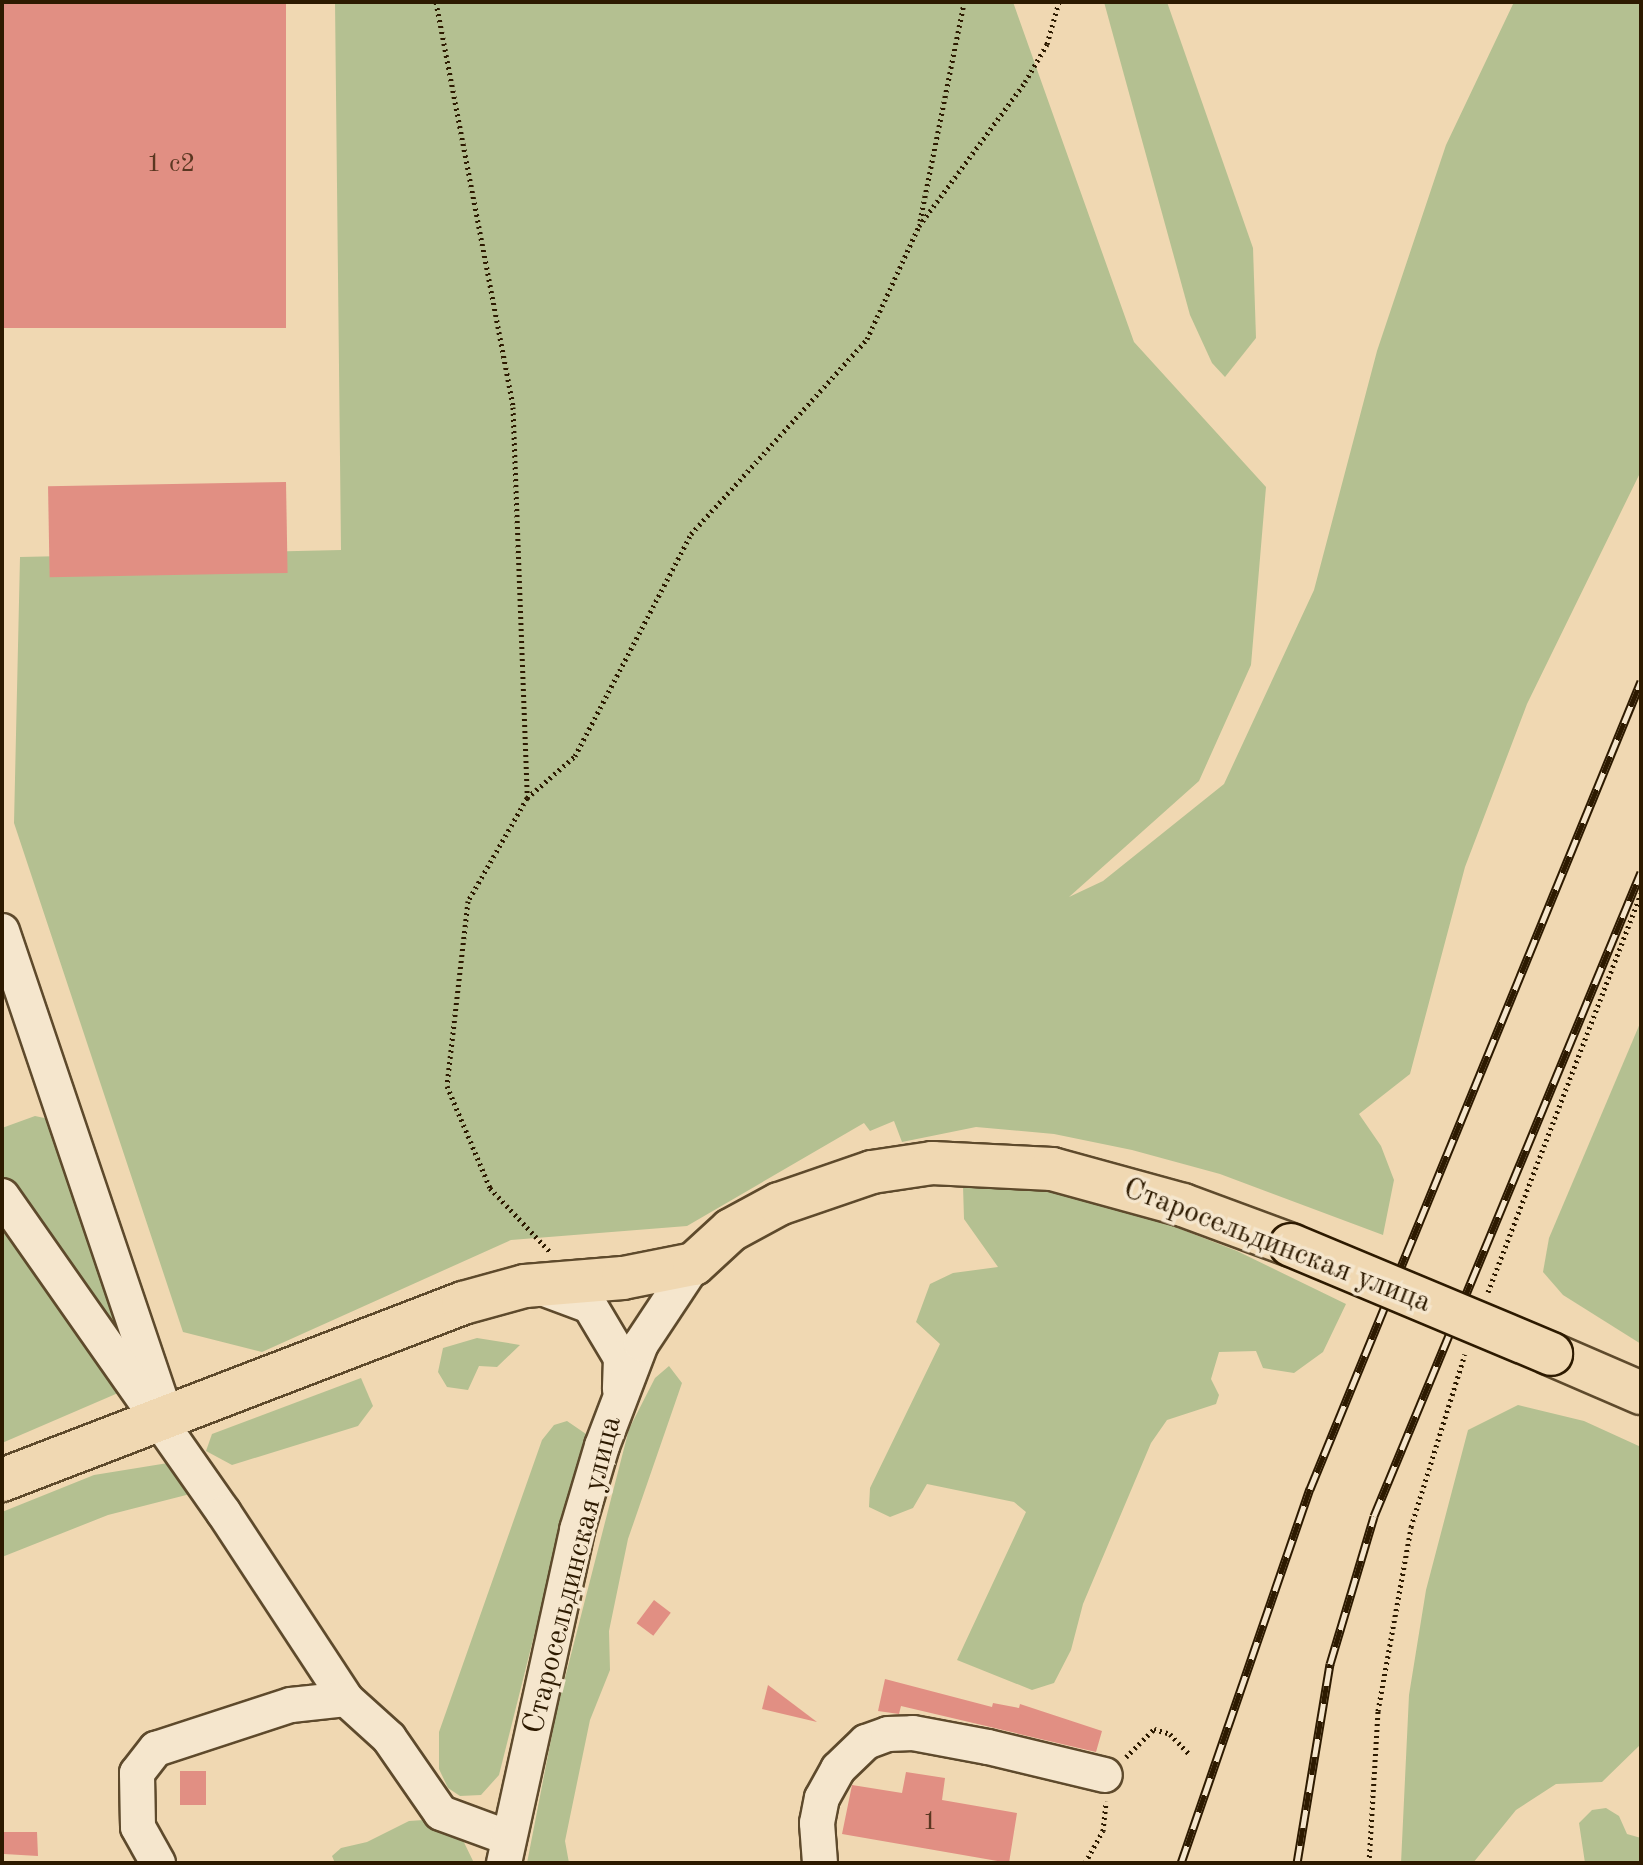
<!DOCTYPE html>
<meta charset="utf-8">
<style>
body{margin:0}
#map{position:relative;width:1643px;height:1865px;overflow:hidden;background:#f0d8b2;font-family:"Old Standard TT",serif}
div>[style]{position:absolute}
.green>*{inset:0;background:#b4c091}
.building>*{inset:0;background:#e18f83;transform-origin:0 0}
.path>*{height:5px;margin-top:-2.5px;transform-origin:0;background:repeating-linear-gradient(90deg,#2d1a00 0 2px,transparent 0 6px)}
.roads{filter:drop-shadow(2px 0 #5e4a2c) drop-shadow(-2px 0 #5e4a2c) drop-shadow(0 2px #5e4a2c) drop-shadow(0 -2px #5e4a2c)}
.minor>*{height:34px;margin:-17px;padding:0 17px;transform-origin:17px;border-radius:17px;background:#f5e6cd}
.major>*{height:42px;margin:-21px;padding:0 21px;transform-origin:21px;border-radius:21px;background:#f0d8b2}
.rail>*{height:9px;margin-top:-4.5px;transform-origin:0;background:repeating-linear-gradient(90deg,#f5e6cd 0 18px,#2d1a00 0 36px);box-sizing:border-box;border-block:2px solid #2d1a00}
.bridges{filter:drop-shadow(2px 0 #2d1a00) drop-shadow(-2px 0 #2d1a00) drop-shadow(0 2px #2d1a00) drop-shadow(0 -2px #2d1a00)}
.major-bridge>*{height:42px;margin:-21px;padding:0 21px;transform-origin:21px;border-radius:21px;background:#f0d8b2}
span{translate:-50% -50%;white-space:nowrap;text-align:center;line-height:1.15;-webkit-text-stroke:7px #f5e6cd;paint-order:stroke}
.number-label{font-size:26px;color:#5a3721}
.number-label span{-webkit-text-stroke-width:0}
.street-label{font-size:30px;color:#2d1a00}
.frame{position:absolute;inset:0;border:4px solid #2d1a00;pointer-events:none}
</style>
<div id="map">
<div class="green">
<i style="clip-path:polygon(335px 2px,1013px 2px,1134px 342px,1266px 487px,1251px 665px,1199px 781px,1069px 897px,1103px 881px,1224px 784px,1314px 590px,1377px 351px,1446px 145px,1514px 2px,1641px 2px,1641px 471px,1527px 704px,1465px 867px,1410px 1074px,1359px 1114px,1381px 1146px,1394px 1180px,1383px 1235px,1220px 1174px,1132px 1150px,1054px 1134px,976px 1127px,902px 1142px,894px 1121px,870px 1131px,864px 1123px,687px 1226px,511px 1240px,262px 1352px,183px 1332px,14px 823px,20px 557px,341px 550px)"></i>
<i style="clip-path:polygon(1104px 2px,1167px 2px,1253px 248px,1256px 338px,1225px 377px,1212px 363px,1190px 315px)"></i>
<i style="clip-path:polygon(1641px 1021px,1641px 1344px,1563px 1295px,1543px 1272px,1549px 1238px)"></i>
<i style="clip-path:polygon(35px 1116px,49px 1119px,139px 1384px,2px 1443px,2px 1128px)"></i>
<i style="clip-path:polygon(963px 1186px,1065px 1192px,1147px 1216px,1237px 1251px,1346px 1304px,1323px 1352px,1294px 1373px,1263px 1368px,1256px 1351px,1219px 1352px,1211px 1379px,1219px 1395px,1216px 1404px,1167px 1420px,1151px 1443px,1083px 1604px,1071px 1650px,1054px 1683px,1032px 1690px,957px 1660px,1026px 1512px,1014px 1502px,927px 1484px,913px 1508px,890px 1517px,869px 1507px,870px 1488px,940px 1344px,916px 1322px,930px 1284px,953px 1273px,998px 1267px,964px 1219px)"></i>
<i style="clip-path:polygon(477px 1338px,520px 1345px,497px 1367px,479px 1366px,468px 1390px,447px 1387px,438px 1372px,443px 1348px)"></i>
<i style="clip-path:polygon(669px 1366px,682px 1383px,628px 1539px,609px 1631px,610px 1670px,590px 1720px,565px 1841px,569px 1863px,527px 1863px,557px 1709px,629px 1429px,655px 1378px)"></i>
<i style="clip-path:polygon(361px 1378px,373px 1406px,358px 1426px,232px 1465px,206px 1451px,212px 1434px)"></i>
<i style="clip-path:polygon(1518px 1405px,1584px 1421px,1641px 1447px,1641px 1744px,1602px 1782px,1556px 1784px,1516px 1810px,1473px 1863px,1401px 1863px,1409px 1695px,1426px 1590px,1468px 1430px)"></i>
<i style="clip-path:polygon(567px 1421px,586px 1434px,586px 1454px,554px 1556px,499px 1775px,481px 1795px,460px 1796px,448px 1788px,439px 1769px,439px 1732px,542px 1440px,554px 1425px)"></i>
<i style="clip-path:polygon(168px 1463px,198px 1492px,108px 1515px,2px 1557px,2px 1512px,94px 1475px)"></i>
<i style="clip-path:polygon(1606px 1808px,1619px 1816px,1627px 1834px,1641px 1838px,1641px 1863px,1585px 1863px,1579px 1823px,1592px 1810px)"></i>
<i style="clip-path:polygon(438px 1819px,458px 1830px,474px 1863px,335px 1863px,332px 1856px,341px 1848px,367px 1842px,409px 1821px)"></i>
</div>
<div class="building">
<i style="left:286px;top:3px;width:325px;height:284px;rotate:90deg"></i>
<i style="left:286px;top:482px;width:91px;height:238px;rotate:89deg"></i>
<i style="left:654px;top:1600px;width:21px;height:29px;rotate:37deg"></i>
<i style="clip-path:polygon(885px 1679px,992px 1707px,993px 1703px,1019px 1708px,1020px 1704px,1102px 1731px,1096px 1752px,901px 1706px,899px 1714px,878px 1711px)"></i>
<i style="clip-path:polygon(768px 1685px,817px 1722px,762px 1709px)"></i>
<i style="left:180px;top:1771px;width:26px;height:34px"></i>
<i style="clip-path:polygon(906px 1772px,945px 1778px,942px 1800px,1017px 1813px,1009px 1863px,842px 1834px,852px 1785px,902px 1793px)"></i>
<i style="clip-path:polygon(3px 1832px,37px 1832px,38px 1856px,4px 1854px)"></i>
</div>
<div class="path">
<i style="left:436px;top:2px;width:412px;rotate:79.2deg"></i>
<i style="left:513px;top:407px;width:391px;rotate:87.9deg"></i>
<i style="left:527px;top:798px;width:119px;rotate:119.8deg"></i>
<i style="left:468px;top:901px;width:186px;rotate:96.5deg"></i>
<i style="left:447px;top:1086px;width:111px;rotate:67.1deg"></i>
<i style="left:490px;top:1188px;width:88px;rotate:46.8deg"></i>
<i style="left:920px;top:221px;width:223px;rotate:-78.6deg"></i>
<i style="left:527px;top:798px;width:64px;rotate:-41.2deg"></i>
<i style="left:575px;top:756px;width:250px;rotate:-62.4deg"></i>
<i style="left:691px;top:534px;width:263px;rotate:-47.9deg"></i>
<i style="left:867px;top:339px;width:124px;rotate:-65.3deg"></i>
<i style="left:919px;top:226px;width:179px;rotate:-53.6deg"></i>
<i style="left:1025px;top:82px;width:44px;rotate:-59.9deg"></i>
<i style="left:1047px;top:44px;width:44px;rotate:-74.1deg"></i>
<i style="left:1488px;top:1292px;width:427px;rotate:-69deg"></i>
<i style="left:1126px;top:1757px;width:40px;rotate:-45deg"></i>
<i style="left:1154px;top:1729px;width:17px;rotate:17deg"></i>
<i style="left:1170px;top:1734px;width:28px;rotate:46deg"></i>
<i style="left:1085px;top:1863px;width:37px;rotate:-61deg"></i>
<i style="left:1103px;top:1831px;width:30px;rotate:-84deg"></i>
<i style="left:1369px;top:1863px;width:152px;rotate:-86.6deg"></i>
<i style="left:1378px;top:1711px;width:187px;rotate:-79.8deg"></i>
<i style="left:1411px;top:1527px;width:181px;rotate:-72.7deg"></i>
</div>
<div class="roads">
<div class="minor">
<i style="left:2px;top:931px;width:512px;rotate:71.32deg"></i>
<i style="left:2px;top:1196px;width:387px;rotate:55deg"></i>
<i style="left:224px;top:1513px;width:222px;rotate:56.7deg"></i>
<i style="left:346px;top:1699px;width:58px;rotate:42.2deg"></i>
<i style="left:389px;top:1738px;width:91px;rotate:55.3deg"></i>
<i style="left:441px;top:1813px;width:72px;rotate:20.2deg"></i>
<i style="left:542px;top:1288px;width:51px;rotate:20.6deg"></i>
<i style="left:590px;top:1306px;width:61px;rotate:59.2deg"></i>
<i style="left:621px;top:1358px;width:31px;rotate:92deg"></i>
<i style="left:158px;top:1863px;width:41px;rotate:-119.1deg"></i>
<i style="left:138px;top:1827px;width:54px;rotate:-91.1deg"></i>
<i style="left:137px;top:1773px;width:31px;rotate:-52deg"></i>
<i style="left:156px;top:1749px;width:142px;rotate:-18.1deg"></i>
<i style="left:291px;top:1705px;width:55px;rotate:-6.2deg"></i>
<i style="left:504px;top:1863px;width:341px;rotate:-77.6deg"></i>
<i style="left:577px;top:1530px;width:88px;rotate:-73.4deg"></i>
<i style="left:602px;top:1446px;width:109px;rotate:-69.1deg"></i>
<i style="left:641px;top:1344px;width:96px;rotate:-56.5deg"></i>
<i style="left:820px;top:1863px;width:40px;rotate:-94.3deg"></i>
<i style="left:817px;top:1823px;width:25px;rotate:-79deg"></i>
<i style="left:822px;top:1798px;width:33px;rotate:-61deg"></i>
<i style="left:838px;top:1769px;width:39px;rotate:-44deg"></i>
<i style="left:866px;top:1742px;width:23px;rotate:-20deg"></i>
<i style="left:888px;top:1734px;width:25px;rotate:-2deg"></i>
<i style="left:913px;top:1733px;width:76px;rotate:10.6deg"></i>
<i style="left:988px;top:1747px;width:120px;rotate:13.5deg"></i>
</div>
<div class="major">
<i style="left:1551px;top:1354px;width:98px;rotate:23.4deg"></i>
<i style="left:2px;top:1480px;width:494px;rotate:-21deg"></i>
<i style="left:463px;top:1303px;width:64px;rotate:-15.3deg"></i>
<i style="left:525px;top:1286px;width:98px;rotate:-4.7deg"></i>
<i style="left:623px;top:1278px;width:72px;rotate:-11.2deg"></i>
<i style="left:694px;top:1264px;width:50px;rotate:-42.6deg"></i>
<i style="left:731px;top:1230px;width:55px;rotate:-28.4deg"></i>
<i style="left:779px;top:1204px;width:98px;rotate:-19deg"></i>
<i style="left:872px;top:1172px;width:61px;rotate:-8.5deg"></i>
<i style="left:932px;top:1163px;width:120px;rotate:2.9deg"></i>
<i style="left:1052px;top:1169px;width:136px;rotate:15.4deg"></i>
<i style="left:1183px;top:1205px;width:115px;rotate:20.3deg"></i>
</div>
</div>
<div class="rail">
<i style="left:1181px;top:1863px;width:396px;rotate:-71deg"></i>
<i style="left:1310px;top:1489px;width:873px;rotate:-67.72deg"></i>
<i style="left:1297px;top:1863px;width:202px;rotate:-80.6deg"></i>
<i style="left:1330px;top:1664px;width:154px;rotate:-73.4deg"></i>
<i style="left:1374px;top:1516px;width:697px;rotate:-67.48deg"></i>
</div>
<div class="bridges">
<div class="major-bridge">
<i style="left:1291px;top:1245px;width:282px;rotate:22.7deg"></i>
</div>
</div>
<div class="number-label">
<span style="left:171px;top:165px">1 с2</span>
<span style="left:930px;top:1823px">1</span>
</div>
<div class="street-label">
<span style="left:1277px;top:1246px;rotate:21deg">Старосельдинская улица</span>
<span style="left:573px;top:1575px;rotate:-76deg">Старосельдинская улица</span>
</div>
<div class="frame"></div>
</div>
